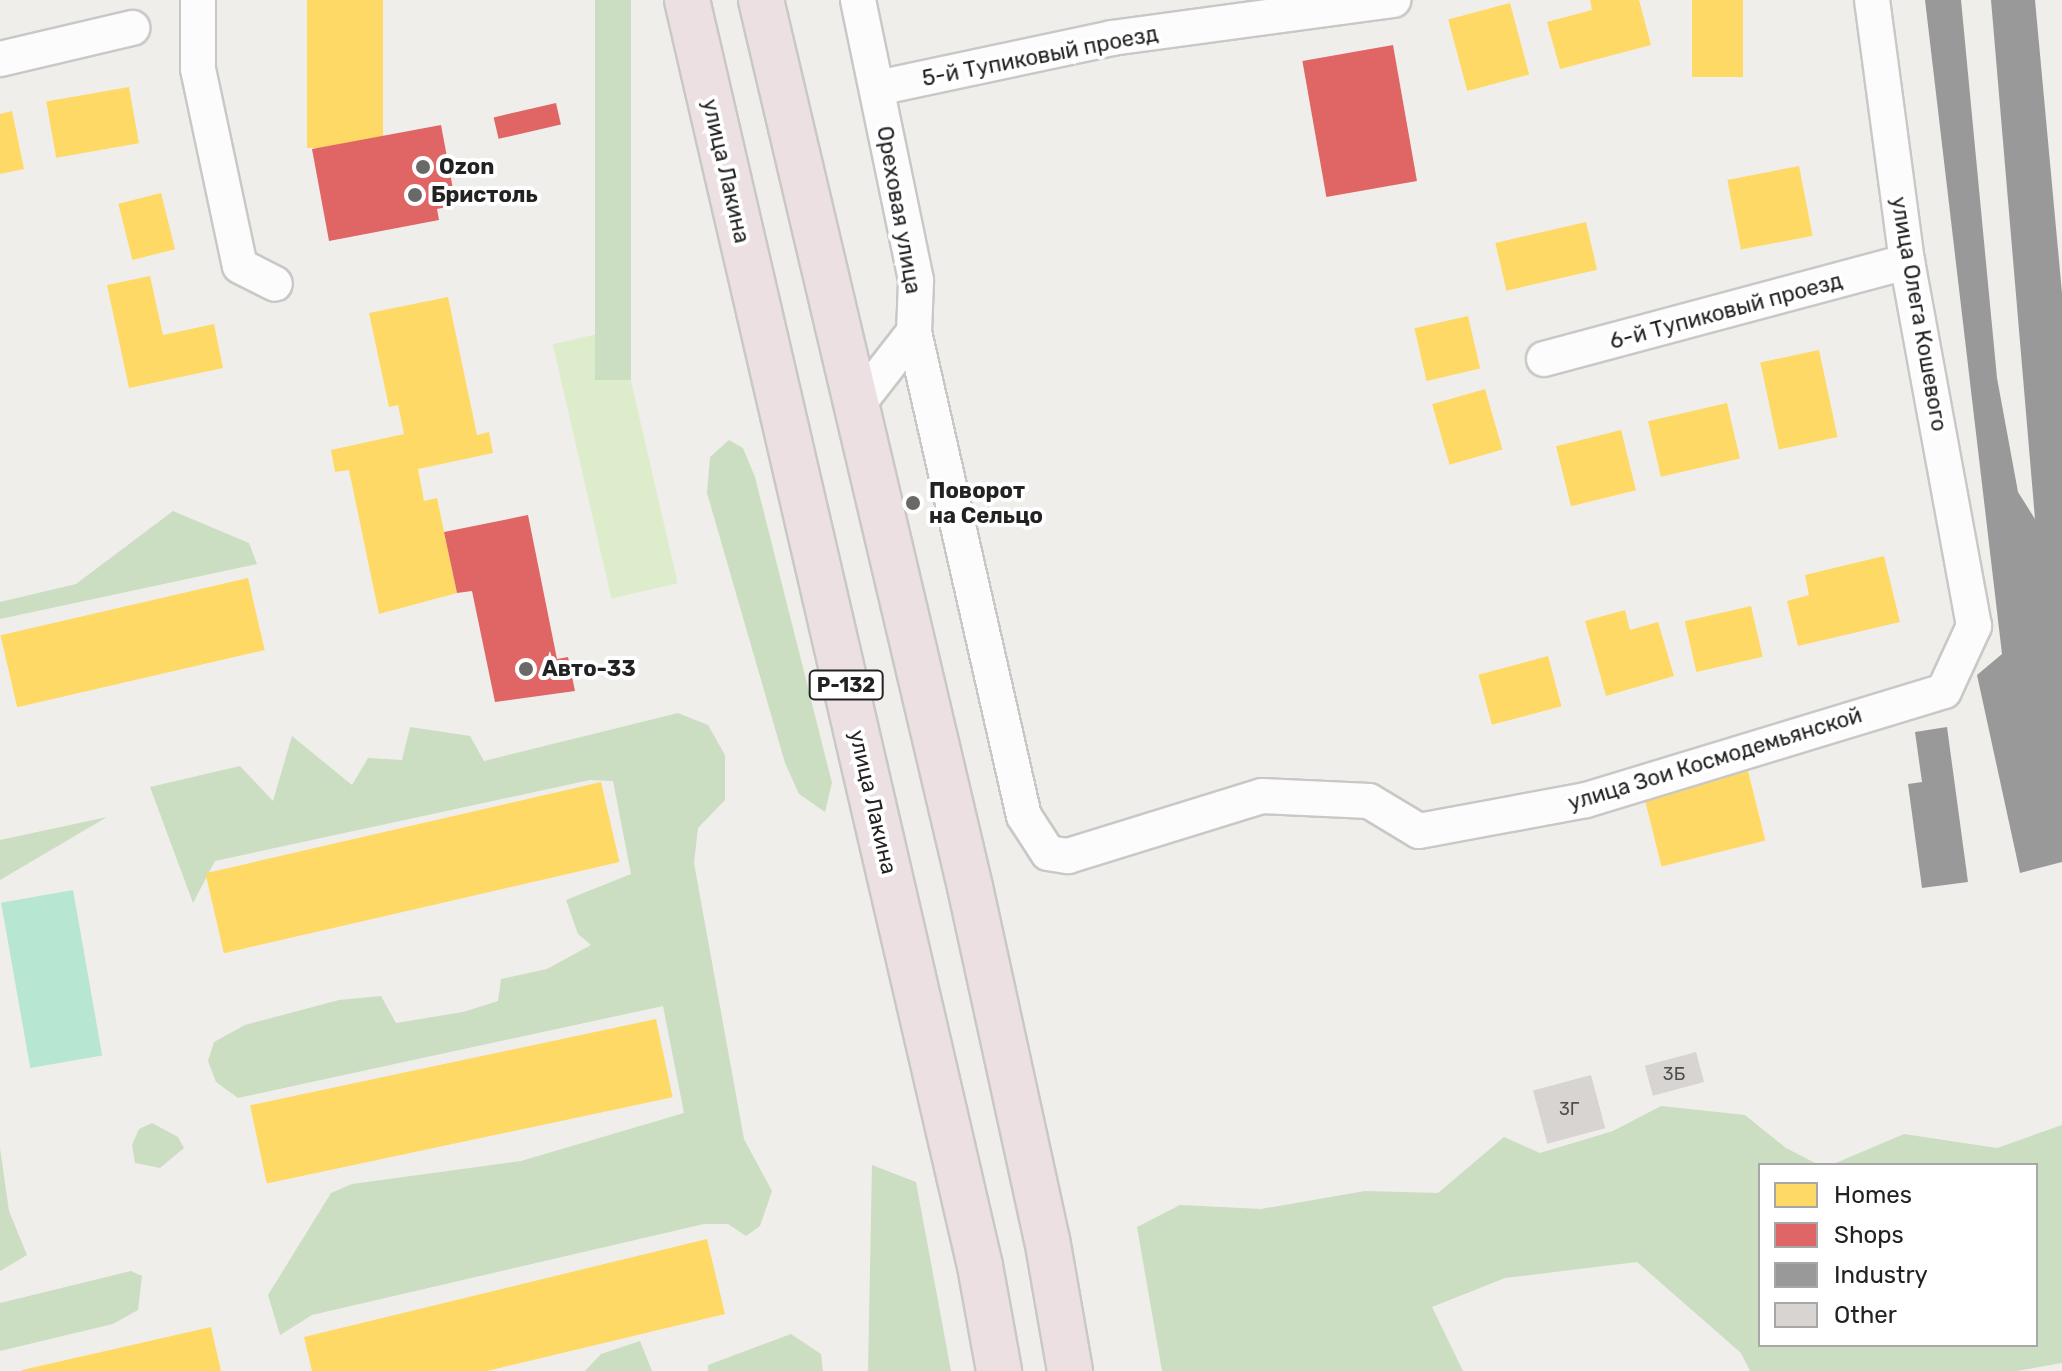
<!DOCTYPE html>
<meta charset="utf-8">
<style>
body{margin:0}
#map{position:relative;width:2062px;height:1371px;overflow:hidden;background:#f0eeeb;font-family:Rubik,sans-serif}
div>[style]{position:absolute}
.grass>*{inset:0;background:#ddeccb;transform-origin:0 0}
.forest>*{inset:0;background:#cbdec1;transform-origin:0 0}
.pitch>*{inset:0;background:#b7e6d2;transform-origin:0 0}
.homes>*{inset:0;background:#ffd966;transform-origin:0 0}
.shops>*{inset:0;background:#e06666;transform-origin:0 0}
.industry>*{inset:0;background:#999}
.building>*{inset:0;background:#d7d4d2;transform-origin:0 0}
.roads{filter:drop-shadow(2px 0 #c9c8c7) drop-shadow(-2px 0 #c9c8c7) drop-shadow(0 2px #c9c8c7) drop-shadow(0 -2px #c9c8c7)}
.street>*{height:34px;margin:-17px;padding:0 17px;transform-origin:17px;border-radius:17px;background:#fdfcfc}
.highway>*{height:44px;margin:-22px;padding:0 22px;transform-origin:22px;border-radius:22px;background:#ece0e2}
.dots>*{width:22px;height:22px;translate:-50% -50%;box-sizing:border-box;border:4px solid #fff;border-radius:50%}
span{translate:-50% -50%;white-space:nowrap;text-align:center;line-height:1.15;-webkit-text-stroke:8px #fff;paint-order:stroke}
.number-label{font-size:18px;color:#4f4e4e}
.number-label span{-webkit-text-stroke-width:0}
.shield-label span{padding:2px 6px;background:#fff;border:2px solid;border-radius:6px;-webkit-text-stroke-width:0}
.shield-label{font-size:20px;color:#222;font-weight:700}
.street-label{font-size:22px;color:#222}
.poi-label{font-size:22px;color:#222;font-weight:700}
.left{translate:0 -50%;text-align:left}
.legend{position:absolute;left:1758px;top:1163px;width:280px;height:184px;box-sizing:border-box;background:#fff;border:2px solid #a7a7a7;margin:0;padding:10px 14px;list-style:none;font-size:24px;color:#222}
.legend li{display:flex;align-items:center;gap:16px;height:40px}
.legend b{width:40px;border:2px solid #a7a7a7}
</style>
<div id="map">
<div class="grass">
<i style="left:619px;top:329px;width:261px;height:68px;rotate:77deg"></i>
</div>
<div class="forest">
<i style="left:595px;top:0;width:36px;height:380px"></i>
<i style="clip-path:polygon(729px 440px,743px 448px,755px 477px,832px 783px,825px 812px,799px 794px,785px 763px,707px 493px,710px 457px)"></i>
<i style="clip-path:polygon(173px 511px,249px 543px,257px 564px,0 619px,0 602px,76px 584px)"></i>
<i style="clip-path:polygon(678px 713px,708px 725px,725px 755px,725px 800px,698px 828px,694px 863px,744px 1139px,772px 1191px,760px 1226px,746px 1236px,728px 1224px,704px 1224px,312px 1315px,280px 1335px,268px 1295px,331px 1193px,352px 1184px,521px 1161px,684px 1113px,663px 1006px,238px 1098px,216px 1082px,208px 1061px,214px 1042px,245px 1025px,339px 1000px,381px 996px,396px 1023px,463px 1012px,498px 1001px,501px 979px,547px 969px,591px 945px,578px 934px,566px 900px,631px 874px,613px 781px,590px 780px,215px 861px,193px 903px,150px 787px,240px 766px,273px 801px,292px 736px,352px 785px,368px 758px,402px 760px,410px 727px,470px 736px,484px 761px)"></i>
<i style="clip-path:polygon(107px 817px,0 880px,0 840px)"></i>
<i style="clip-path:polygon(1661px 1106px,1745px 1115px,1786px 1148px,1819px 1165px,1760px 1165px,1760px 1345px,2036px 1345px,2036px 1165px,1831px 1165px,1904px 1134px,1997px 1148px,2062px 1125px,2062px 1363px,2017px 1371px,1750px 1371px,1741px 1353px,1637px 1262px,1505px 1278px,1432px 1307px,1463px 1371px,1162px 1371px,1137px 1227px,1180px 1205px,1261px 1209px,1365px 1191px,1438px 1193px,1504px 1137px,1540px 1153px,1613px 1131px)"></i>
<i style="clip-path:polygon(152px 1123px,178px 1137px,184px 1148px,160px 1168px,135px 1163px,132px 1145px,139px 1129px)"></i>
<i style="clip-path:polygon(0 1148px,9px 1211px,27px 1255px,0 1271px)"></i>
<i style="clip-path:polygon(872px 1165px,916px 1182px,951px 1371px,868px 1371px)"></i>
<i style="clip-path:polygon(131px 1271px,142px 1276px,138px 1310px,113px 1324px,0 1351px,0 1303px)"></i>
<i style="clip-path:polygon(791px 1334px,821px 1354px,823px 1371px,708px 1371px,708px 1365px)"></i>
<i style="clip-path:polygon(640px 1341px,652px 1371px,585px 1371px,601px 1354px)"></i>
</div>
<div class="pitch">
<i style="left:73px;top:890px;width:168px;height:73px;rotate:80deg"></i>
</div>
<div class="homes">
<i style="left:307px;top:0;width:76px;height:148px"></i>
<i style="clip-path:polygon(1590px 0,1639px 0,1651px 45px,1560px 69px,1547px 22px,1592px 10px)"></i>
<i style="left:1692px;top:0;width:51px;height:77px"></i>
<i style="left:1510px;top:3px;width:74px;height:64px;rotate:75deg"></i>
<i style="left:129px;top:87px;width:57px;height:84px;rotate:80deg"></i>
<i style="clip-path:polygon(12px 111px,24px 169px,0 174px,0 114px)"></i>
<i style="left:1799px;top:166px;width:71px;height:73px;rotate:79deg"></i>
<i style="left:161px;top:193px;width:58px;height:44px;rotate:76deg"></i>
<i style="left:1586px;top:222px;width:49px;height:93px;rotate:77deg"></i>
<i style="clip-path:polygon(150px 276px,163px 335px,214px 324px,223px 368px,129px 388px,107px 285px)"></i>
<i style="clip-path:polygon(448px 297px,477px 435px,489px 432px,493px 453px,418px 469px,424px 501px,437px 498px,457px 593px,379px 614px,349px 470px,335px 472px,331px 450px,404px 434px,398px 405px,389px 407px,369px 313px)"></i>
<i style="left:1468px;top:316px;width:54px;height:55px;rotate:77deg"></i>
<i style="left:1819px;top:350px;width:89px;height:60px;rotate:78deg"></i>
<i style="left:1485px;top:389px;width:63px;height:55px;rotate:74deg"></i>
<i style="left:1727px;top:403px;width:57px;height:81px;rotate:77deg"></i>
<i style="left:1621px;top:430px;width:62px;height:67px;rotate:76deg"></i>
<i style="clip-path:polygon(1884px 556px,1900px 622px,1798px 646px,1787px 601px,1809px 595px,1805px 575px)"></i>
<i style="left:248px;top:578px;width:74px;height:254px;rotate:77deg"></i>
<i style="left:1751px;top:606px;width:52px;height:68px;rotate:77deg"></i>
<i style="clip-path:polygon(1625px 610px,1630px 630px,1658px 622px,1674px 676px,1606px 696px,1585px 621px)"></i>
<i style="left:1548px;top:656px;width:52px;height:72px;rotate:75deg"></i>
<i style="left:1746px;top:763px;width:80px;height:107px;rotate:76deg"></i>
<i style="left:601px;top:782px;width:82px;height:406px;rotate:77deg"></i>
<i style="left:656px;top:1019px;width:80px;height:415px;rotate:78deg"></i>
<i style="clip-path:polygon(707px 1239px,725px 1314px,487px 1371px,312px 1371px,304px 1337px)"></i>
<i style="clip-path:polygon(211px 1327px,221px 1371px,22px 1371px,22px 1370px)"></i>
</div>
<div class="shops">
<i style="left:1393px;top:45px;width:138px;height:92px;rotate:80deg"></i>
<i style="left:556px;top:103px;width:22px;height:64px;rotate:77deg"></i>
<i style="clip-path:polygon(441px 125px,456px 205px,437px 209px,439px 220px,329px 241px,312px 149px)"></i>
<i style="clip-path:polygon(528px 515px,557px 659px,568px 657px,575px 691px,495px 702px,472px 591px,457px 593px,444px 532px)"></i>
</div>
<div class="industry">
<i style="clip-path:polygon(1925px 0,1961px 0,1997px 378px,2018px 492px,2035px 519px,1991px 0,2035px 0,2062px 293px,2062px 862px,2020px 873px,1977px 675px,2002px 654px)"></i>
<i style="clip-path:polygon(1947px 727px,1968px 882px,1922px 888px,1908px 784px,1922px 782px,1915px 732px)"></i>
</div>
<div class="building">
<i style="left:1696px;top:1052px;width:31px;height:53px;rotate:75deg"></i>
<i style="left:1591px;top:1075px;width:55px;height:60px;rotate:75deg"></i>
</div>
<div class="roads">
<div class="street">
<i style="left:198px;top:0;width:69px;rotate:90deg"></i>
<i style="left:198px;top:69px;width:201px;rotate:78deg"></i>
<i style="left:240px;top:266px;width:39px;rotate:27deg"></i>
<i style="left:858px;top:0;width:287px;rotate:78.3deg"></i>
<i style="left:916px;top:281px;width:51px;rotate:92.2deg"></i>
<i style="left:914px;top:332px;width:91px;rotate:127.9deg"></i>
<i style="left:0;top:59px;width:136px;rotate:-13.2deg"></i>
<i style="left:877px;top:88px;width:240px;rotate:-12deg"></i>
<i style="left:1112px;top:38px;width:284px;rotate:-7.7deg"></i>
<i style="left:914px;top:332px;width:496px;rotate:77.2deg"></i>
<i style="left:1024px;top:816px;width:44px;rotate:57deg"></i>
<i style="left:1048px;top:853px;width:20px;rotate:9deg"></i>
<i style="left:1068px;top:856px;width:203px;rotate:-17.2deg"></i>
<i style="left:1262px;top:796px;width:107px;rotate:2.7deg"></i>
<i style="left:1369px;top:801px;width:58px;rotate:31deg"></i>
<i style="left:1419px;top:831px;width:170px;rotate:-10.5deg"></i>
<i style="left:1586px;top:800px;width:374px;rotate:-16.9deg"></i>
<i style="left:1944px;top:691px;width:72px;rotate:-65.2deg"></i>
<i style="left:1974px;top:626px;width:370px;rotate:-100.4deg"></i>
<i style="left:1907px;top:262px;width:264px;rotate:-97.6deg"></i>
<i style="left:1544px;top:359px;width:376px;rotate:-15deg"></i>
</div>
<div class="highway">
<i style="left:687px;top:0;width:1299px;rotate:76.97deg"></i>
<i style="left:980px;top:1266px;width:107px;rotate:79.7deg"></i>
<i style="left:761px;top:0;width:911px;rotate:76.74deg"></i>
<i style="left:970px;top:887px;width:360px;rotate:77.7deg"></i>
<i style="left:1047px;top:1239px;width:134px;rotate:80.1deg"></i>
</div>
</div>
<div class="dots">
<i style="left:423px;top:167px;background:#6a6968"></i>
<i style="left:415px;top:195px;background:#6a6968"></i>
<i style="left:913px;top:503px;background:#6a6968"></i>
<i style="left:526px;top:669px;background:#6a6968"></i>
</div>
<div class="number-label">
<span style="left:1674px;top:1074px">3Б</span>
<span style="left:1569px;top:1109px">3Г</span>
</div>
<div class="shield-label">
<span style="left:846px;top:685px">Р-132</span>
</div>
<div class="street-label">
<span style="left:1040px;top:56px;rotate:-11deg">5-й Тупиковый проезд</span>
<span style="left:726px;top:171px;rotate:77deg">улица Лакина</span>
<span style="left:899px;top:210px;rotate:80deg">Ореховая улица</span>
<span style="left:1726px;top:311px;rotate:-15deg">6-й Тупиковый проезд</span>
<span style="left:1919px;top:314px;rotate:80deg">улица Олега Кошевого</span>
<span style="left:1715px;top:759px;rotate:-17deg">улица Зои Космодемьянской</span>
<span style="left:873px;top:802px;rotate:77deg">улица Лакина</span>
</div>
<div class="poi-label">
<span class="left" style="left:439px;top:167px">Ozon</span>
<span class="left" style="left:431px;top:195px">Бристоль</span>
<span class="left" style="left:929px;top:503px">Поворот<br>на Сельцо</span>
<span class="left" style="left:542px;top:669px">Авто-33</span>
</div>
<ul class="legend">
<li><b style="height:22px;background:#ffd966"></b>Homes</li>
<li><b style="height:22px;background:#e06666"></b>Shops</li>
<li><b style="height:22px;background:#999"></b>Industry</li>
<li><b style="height:22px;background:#d7d4d2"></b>Other</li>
</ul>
</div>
